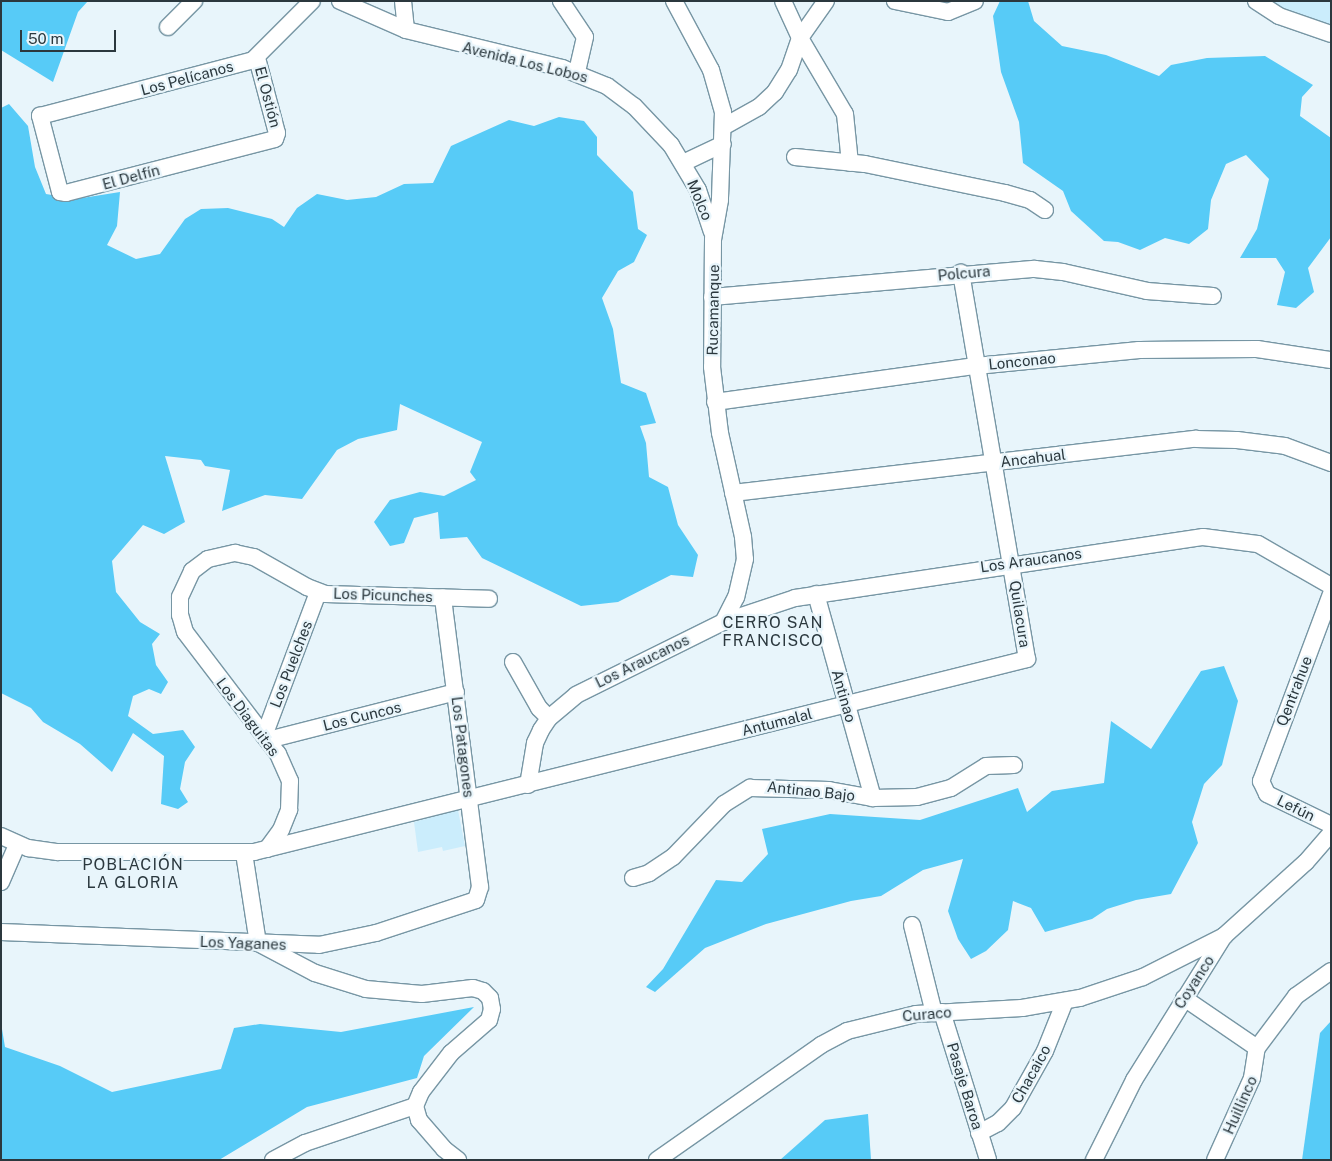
<!DOCTYPE html>
<meta charset="utf-8">
<style>
body{margin:0}
#map{position:relative;width:1332px;height:1161px;overflow:hidden;background:#e8f5fb;font-family:"Public Sans",sans-serif}
div>[style]{position:absolute}
.built>*{inset:0;background:#cbedfc}
.forest>*{inset:0;background:#57cbf7}
.roads{filter:drop-shadow(1px 0 #7796a4) drop-shadow(-1px 0 #7796a4) drop-shadow(0 1px #7796a4) drop-shadow(0 -1px #7796a4)}
.minor>*{height:16px;margin:-8px;padding:0 8px;transform-origin:8px;border-radius:8px;background:#fff}
span{translate:-50% -50%;white-space:nowrap;text-align:center;line-height:1.15;-webkit-text-stroke:4.5px #e8f5fb;paint-order:stroke}
.street-label{font-size:15px;color:#2b383e}
.neighbourhood-label{font-size:16px;color:#2b383e;letter-spacing:1px}
.frame{position:absolute;inset:0;border:2px solid #2b383e;pointer-events:none}
.scale{position:absolute;left:20px;top:30px;width:96px;height:22px;box-sizing:border-box;border:2px solid #2b383e;border-top:0;padding-left:6px;font-size:15px;line-height:18px;white-space:nowrap;color:#2b383e;-webkit-text-stroke:4px #e8f5fb;paint-order:stroke}
</style>
<div id="map">
<div class="built">
<i style="clip-path:polygon(1271px 1px,1331px 1px,1331px 25px,1296px 16px)"></i>
<i style="clip-path:polygon(458px 810px,465px 846px,443px 851px,442px 847px,418px 852px,414px 822px)"></i>
</div>
<div class="forest">
<i style="clip-path:polygon(1px 1px,88px 1px,78px 12px,53px 82px,1px 50px)"></i>
<i style="clip-path:polygon(1000px 1px,1028px 1px,1034px 21px,1062px 46px,1106px 55px,1159px 76px,1171px 65px,1207px 58px,1265px 56px,1313px 85px,1302px 97px,1300px 116px,1331px 138px,1331px 237px,1308px 268px,1314px 292px,1296px 308px,1277px 305px,1285px 272px,1276px 258px,1240px 258px,1257px 229px,1269px 179px,1246px 155px,1226px 164px,1211px 200px,1208px 229px,1189px 244px,1165px 238px,1140px 250px,1118px 242px,1104px 241px,1071px 211px,1063px 191px,1023px 163px,1019px 122px,1001px 72px,993px 16px)"></i>
<i style="clip-path:polygon(9px 104px,28px 126px,35px 167px,46px 194px,76px 199px,120px 192px,117px 226px,107px 245px,136px 259px,160px 254px,185px 219px,201px 209px,228px 208px,272px 219px,284px 227px,297px 208px,317px 194px,347px 200px,376px 197px,404px 184px,433px 183px,451px 146px,509px 120px,534px 126px,559px 117px,584px 121px,597px 137px,597px 155px,633px 192px,638px 229px,647px 235px,634px 262px,618px 271px,602px 298px,613px 329px,621px 383px,646px 393px,656px 423px,640px 426px,646px 443px,649px 477px,668px 487px,678px 525px,698px 555px,693px 577px,671px 575px,618px 602px,581px 606px,482px 558px,467px 537px,440px 539px,438px 512px,414px 518px,404px 543px,390px 546px,374px 522px,390px 500px,420px 492px,444px 496px,476px 480px,470px 472px,482px 442px,400px 404px,397px 430px,358px 439px,337px 450px,302px 499px,265px 495px,222px 511px,230px 470px,205px 466px,201px 460px,165px 456px,185px 522px,164px 534px,143px 525px,112px 561px,116px 592px,140px 622px,160px 634px,152px 644px,156px 665px,168px 682px,161px 694px,149px 689px,133px 696px,128px 716px,153px 734px,183px 730px,195px 747px,185px 762px,180px 789px,188px 802px,178px 809px,161px 804px,164px 756px,133px 733px,112px 772px,80px 744px,43px 722px,31px 708px,1px 693px,1px 108px)"></i>
<i style="clip-path:polygon(1224px 666px,1238px 701px,1222px 765px,1204px 784px,1192px 822px,1198px 843px,1171px 894px,1136px 900px,1107px 909px,1092px 919px,1045px 932px,1031px 908px,1013px 901px,1008px 930px,986px 951px,971px 959px,958px 939px,948px 911px,963px 859px,923px 870px,881px 896px,851px 901px,766px 924px,705px 948px,655px 992px,646px 987px,663px 969px,716px 880px,742px 882px,768px 854px,762px 829px,830px 814px,920px 820px,1018px 788px,1027px 812px,1052px 791px,1104px 783px,1111px 721px,1151px 749px,1201px 671px)"></i>
<i style="clip-path:polygon(474px 1007px,424px 1056px,417px 1078px,307px 1107px,219px 1160px,1px 1160px,1px 1023px,5px 1047px,60px 1066px,112px 1092px,221px 1069px,234px 1028px,260px 1024px,341px 1032px)"></i>
<i style="clip-path:polygon(1331px 1021px,1331px 1160px,1302px 1160px,1320px 1033px)"></i>
<i style="clip-path:polygon(868px 1114px,871px 1160px,780px 1160px,825px 1120px)"></i>
</div>
<div class="roads">
<div class="minor">
<i style="left:340px;top:1px;width:72px;rotate:23.7deg"></i>
<i style="left:406px;top:30px;width:161px;rotate:13.7deg"></i>
<i style="left:562px;top:68px;width:48px;rotate:21.8deg"></i>
<i style="left:607px;top:86px;width:34px;rotate:37deg"></i>
<i style="left:634px;top:106px;width:54px;rotate:46.5deg"></i>
<i style="left:671px;top:145px;width:52px;rotate:59deg"></i>
<i style="left:698px;top:190px;width:44px;rotate:71.6deg"></i>
<i style="left:403px;top:1px;width:29px;rotate:84deg"></i>
<i style="left:561px;top:1px;width:43px;rotate:56.3deg"></i>
<i style="left:585px;top:37px;width:37px;rotate:103deg"></i>
<i style="left:674px;top:1px;width:78px;rotate:61.8deg"></i>
<i style="left:711px;top:70px;width:44px;rotate:74.1deg"></i>
<i style="left:723px;top:112px;width:88px;rotate:92deg"></i>
<i style="left:720px;top:200px;width:40px;rotate:100deg"></i>
<i style="left:713px;top:239px;width:128px;rotate:90.4deg"></i>
<i style="left:712px;top:367px;width:66px;rotate:83.1deg"></i>
<i style="left:720px;top:433px;width:107px;rotate:77.5deg"></i>
<i style="left:743px;top:537px;width:22px;rotate:85deg"></i>
<i style="left:745px;top:559px;width:39px;rotate:103deg"></i>
<i style="left:736px;top:597px;width:28px;rotate:117deg"></i>
<i style="left:783px;top:1px;width:41px;rotate:65.3deg"></i>
<i style="left:800px;top:38px;width:88px;rotate:59.4deg"></i>
<i style="left:845px;top:114px;width:49px;rotate:84.2deg"></i>
<i style="left:895px;top:1px;width:54px;rotate:11.7deg"></i>
<i style="left:948px;top:12px;width:29px;rotate:-22deg"></i>
<i style="left:1256px;top:1px;width:27px;rotate:33deg"></i>
<i style="left:1279px;top:16px;width:55px;rotate:19.1deg"></i>
<i style="left:168px;top:27px;width:37px;rotate:-45deg"></i>
<i style="left:257px;top:58px;width:78px;rotate:75.1deg"></i>
<i style="left:277px;top:133px;width:6px;rotate:108deg"></i>
<i style="left:275px;top:139px;width:216px;rotate:165.5deg"></i>
<i style="left:66px;top:193px;width:6px;rotate:-171deg"></i>
<i style="left:60px;top:192px;width:79px;rotate:-104.7deg"></i>
<i style="left:40px;top:116px;width:220px;rotate:-14.7deg"></i>
<i style="left:253px;top:60px;width:83px;rotate:-45deg"></i>
<i style="left:723px;top:127px;width:41px;rotate:-29.1deg"></i>
<i style="left:759px;top:107px;width:22px;rotate:-43deg"></i>
<i style="left:775px;top:92px;width:26px;rotate:-58deg"></i>
<i style="left:789px;top:70px;width:34px;rotate:-71deg"></i>
<i style="left:800px;top:38px;width:45px;rotate:-54.9deg"></i>
<i style="left:795px;top:157px;width:70px;rotate:5.7deg"></i>
<i style="left:865px;top:164px;width:143px;rotate:11.7deg"></i>
<i style="left:1005px;top:193px;width:26px;rotate:16deg"></i>
<i style="left:1030px;top:200px;width:18px;rotate:34deg"></i>
<i style="left:683px;top:163px;width:44px;rotate:-25.4deg"></i>
<i style="left:712px;top:297px;width:324px;rotate:-5deg"></i>
<i style="left:1035px;top:269px;width:28px;rotate:6deg"></i>
<i style="left:1063px;top:272px;width:86px;rotate:12.7deg"></i>
<i style="left:1147px;top:291px;width:66px;rotate:4.3deg"></i>
<i style="left:715px;top:402px;width:263px;rotate:-7.9deg"></i>
<i style="left:976px;top:366px;width:164px;rotate:-5.6deg"></i>
<i style="left:1139px;top:350px;width:118px;rotate:-0.5deg"></i>
<i style="left:1257px;top:349px;width:75px;rotate:8.5deg"></i>
<i style="left:733px;top:493px;width:466px;rotate:-6.7deg"></i>
<i style="left:1196px;top:439px;width:41px;rotate:1.4deg"></i>
<i style="left:1237px;top:440px;width:48px;rotate:7.1deg"></i>
<i style="left:1285px;top:446px;width:49px;rotate:20.3deg"></i>
<i style="left:816px;top:594px;width:212px;rotate:74.4deg"></i>
<i style="left:1331px;top:594px;width:200px;rotate:110.5deg"></i>
<i style="left:1261px;top:781px;width:14px;rotate:65deg"></i>
<i style="left:1267px;top:794px;width:71px;rotate:25.8deg"></i>
<i style="left:513px;top:662px;width:53px;rotate:60.5deg"></i>
<i style="left:539px;top:708px;width:14px;rotate:45deg"></i>
<i style="left:264px;top:736px;width:154px;rotate:-69.4deg"></i>
<i style="left:268px;top:740px;width:194px;rotate:-14.3deg"></i>
<i style="left:528px;top:785px;width:43px;rotate:-80.5deg"></i>
<i style="left:535px;top:743px;width:14px;rotate:-65deg"></i>
<i style="left:541px;top:730px;width:14px;rotate:-56deg"></i>
<i style="left:549px;top:718px;width:35px;rotate:-40deg"></i>
<i style="left:576px;top:695px;width:164px;rotate:-26.4deg"></i>
<i style="left:723px;top:622px;width:76px;rotate:-18.4deg"></i>
<i style="left:795px;top:598px;width:413px;rotate:-8.5deg"></i>
<i style="left:1203px;top:537px;width:55px;rotate:7.3deg"></i>
<i style="left:1258px;top:544px;width:84px;rotate:29.9deg"></i>
<i style="left:1px;top:836px;width:30px;rotate:24deg"></i>
<i style="left:28px;top:848px;width:30px;rotate:8deg"></i>
<i style="left:58px;top:852px;width:196px"></i>
<i style="left:254px;top:852px;width:797px;rotate:-14.02deg"></i>
<i style="left:1027px;top:659px;width:392px;rotate:-99.7deg"></i>
<i style="left:267px;top:849px;width:24px;rotate:-54deg"></i>
<i style="left:281px;top:830px;width:22px;rotate:-68deg"></i>
<i style="left:289px;top:810px;width:29px;rotate:-88deg"></i>
<i style="left:290px;top:781px;width:30px;rotate:-114deg"></i>
<i style="left:278px;top:754px;width:153px;rotate:-127.3deg"></i>
<i style="left:185px;top:632px;width:18px;rotate:-106deg"></i>
<i style="left:180px;top:615px;width:18px;rotate:-90deg"></i>
<i style="left:180px;top:597px;width:29px;rotate:-65deg"></i>
<i style="left:192px;top:571px;width:20px;rotate:-37deg"></i>
<i style="left:208px;top:559px;width:28px;rotate:-13deg"></i>
<i style="left:235px;top:553px;width:19px;rotate:12deg"></i>
<i style="left:254px;top:557px;width:61px;rotate:29.5deg"></i>
<i style="left:307px;top:587px;width:19px;rotate:21deg"></i>
<i style="left:325px;top:594px;width:164px;rotate:1.7deg"></i>
<i style="left:244px;top:853px;width:91px;rotate:81.2deg"></i>
<i style="left:258px;top:943px;width:64px;rotate:27.8deg"></i>
<i style="left:315px;top:973px;width:53px;rotate:17.4deg"></i>
<i style="left:366px;top:989px;width:56px;rotate:5.1deg"></i>
<i style="left:422px;top:994px;width:51px;rotate:-6.7deg"></i>
<i style="left:473px;top:988px;width:10px;rotate:17deg"></i>
<i style="left:483px;top:991px;width:10px;rotate:45deg"></i>
<i style="left:490px;top:998px;width:11px;rotate:80deg"></i>
<i style="left:492px;top:1009px;width:11px;rotate:105deg"></i>
<i style="left:489px;top:1020px;width:50px;rotate:139deg"></i>
<i style="left:451px;top:1053px;width:49px;rotate:127.6deg"></i>
<i style="left:421px;top:1092px;width:15px;rotate:113deg"></i>
<i style="left:415px;top:1106px;width:15px;rotate:74deg"></i>
<i style="left:419px;top:1120px;width:38px;rotate:49deg"></i>
<i style="left:444px;top:1149px;width:18px;rotate:38deg"></i>
<i style="left:633px;top:878px;width:17px;rotate:-17deg"></i>
<i style="left:649px;top:873px;width:29px;rotate:-34deg"></i>
<i style="left:673px;top:857px;width:74px;rotate:-46.1deg"></i>
<i style="left:724px;top:804px;width:31px;rotate:-32deg"></i>
<i style="left:750px;top:788px;width:79px;rotate:1.5deg"></i>
<i style="left:829px;top:790px;width:45px;rotate:10.3deg"></i>
<i style="left:873px;top:798px;width:44px;rotate:-1.3deg"></i>
<i style="left:917px;top:797px;width:35px;rotate:-15deg"></i>
<i style="left:951px;top:788px;width:41px;rotate:-32.2deg"></i>
<i style="left:986px;top:766px;width:28px;rotate:-2deg"></i>
<i style="left:1px;top:882px;width:40px;rotate:-66.6deg"></i>
<i style="left:912px;top:925px;width:91px;rotate:76deg"></i>
<i style="left:1px;top:932px;width:318px;rotate:2.3deg"></i>
<i style="left:319px;top:945px;width:58px;rotate:-11.9deg"></i>
<i style="left:376px;top:933px;width:105px;rotate:-18.3deg"></i>
<i style="left:476px;top:900px;width:14px;rotate:-73deg"></i>
<i style="left:480px;top:887px;width:292px;rotate:-97.3deg"></i>
<i style="left:1184px;top:998px;width:88px;rotate:34.4deg"></i>
<i style="left:942px;top:1012px;width:155px;rotate:72.7deg"></i>
<i style="left:979px;top:1133px;width:21px;rotate:-28deg"></i>
<i style="left:998px;top:1123px;width:21px;rotate:-45deg"></i>
<i style="left:1013px;top:1108px;width:65px;rotate:-60.7deg"></i>
<i style="left:1045px;top:1051px;width:54px;rotate:-68.2deg"></i>
<i style="left:273px;top:1160px;width:36px;rotate:-28deg"></i>
<i style="left:305px;top:1143px;width:116px;rotate:-18.6deg"></i>
<i style="left:657px;top:1160px;width:200px;rotate:-35deg"></i>
<i style="left:821px;top:1045px;width:30px;rotate:-28deg"></i>
<i style="left:847px;top:1031px;width:71px;rotate:-13.8deg"></i>
<i style="left:916px;top:1014px;width:106px;rotate:-3.2deg"></i>
<i style="left:1022px;top:1008px;width:59px;rotate:-9.8deg"></i>
<i style="left:1080px;top:998px;width:66px;rotate:-18.4deg"></i>
<i style="left:1143px;top:977px;width:91px;rotate:-26.8deg"></i>
<i style="left:1094px;top:1160px;width:89px;rotate:-63.4deg"></i>
<i style="left:1134px;top:1080px;width:170px;rotate:-58deg"></i>
<i style="left:1224px;top:936px;width:110px;rotate:-42.1deg"></i>
<i style="left:1306px;top:862px;width:38px;rotate:-49deg"></i>
<i style="left:1215px;top:1160px;width:90px;rotate:-65.7deg"></i>
<i style="left:1252px;top:1078px;width:30px;rotate:-81deg"></i>
<i style="left:1257px;top:1048px;width:65px;rotate:-53.1deg"></i>
<i style="left:1296px;top:996px;width:43px;rotate:-35.5deg"></i>
</div>
</div>
<div class="street-label">
<span style="left:525px;top:62px;rotate:14deg">Avenida Los Lobos</span>
<span style="left:187px;top:78px;rotate:-15deg">Los Pelícanos</span>
<span style="left:268px;top:97px;rotate:75deg">El Ostión</span>
<span style="left:131px;top:177px;rotate:-15deg">El Delfín</span>
<span style="left:700px;top:200px;rotate:67deg">Molco</span>
<span style="left:964px;top:273px;rotate:-5deg">Polcura</span>
<span style="left:713px;top:310px;rotate:-89deg">Rucamanque</span>
<span style="left:1022px;top:361px;rotate:-6deg">Lonconao</span>
<span style="left:1033px;top:458px;rotate:-7deg">Ancahual</span>
<span style="left:1031px;top:560px;rotate:-8deg">Los Araucanos</span>
<span style="left:383px;top:595px;rotate:2deg">Los Picunches</span>
<span style="left:1020px;top:614px;rotate:81deg">Quilacura</span>
<span style="left:642px;top:661px;rotate:-26deg">Los Araucanos</span>
<span style="left:291px;top:664px;rotate:-69deg">Los Puelches</span>
<span style="left:1294px;top:691px;rotate:-69deg">Qentrahue</span>
<span style="left:844px;top:696px;rotate:74deg">Antinao</span>
<span style="left:362px;top:716px;rotate:-14deg">Los Cuncos</span>
<span style="left:248px;top:717px;rotate:53deg">Los Diaguitas</span>
<span style="left:777px;top:722px;rotate:-14deg">Antumalal</span>
<span style="left:463px;top:747px;rotate:83deg">Los Patagones</span>
<span style="left:811px;top:791px;rotate:6deg">Antinao Bajo</span>
<span style="left:1296px;top:808px;rotate:26deg">Lefún</span>
<span style="left:243px;top:943px;rotate:2deg">Los Yaganes</span>
<span style="left:1194px;top:982px;rotate:-57deg">Coyanco</span>
<span style="left:927px;top:1014px;rotate:-5deg">Curaco</span>
<span style="left:1031px;top:1074px;rotate:-61deg">Chacaico</span>
<span style="left:965px;top:1086px;rotate:73deg">Pasaje Baroa</span>
<span style="left:1240px;top:1105px;rotate:-66deg">Huillinco</span>
</div>
<div class="neighbourhood-label">
<span style="left:773px;top:632px">CERRO SAN<br>FRANCISCO</span>
<span style="left:133px;top:874px">POBLACIÓN<br>LA GLORIA</span>
</div>
<div class="frame"></div>
<div class="scale">50 m</div>
</div>
